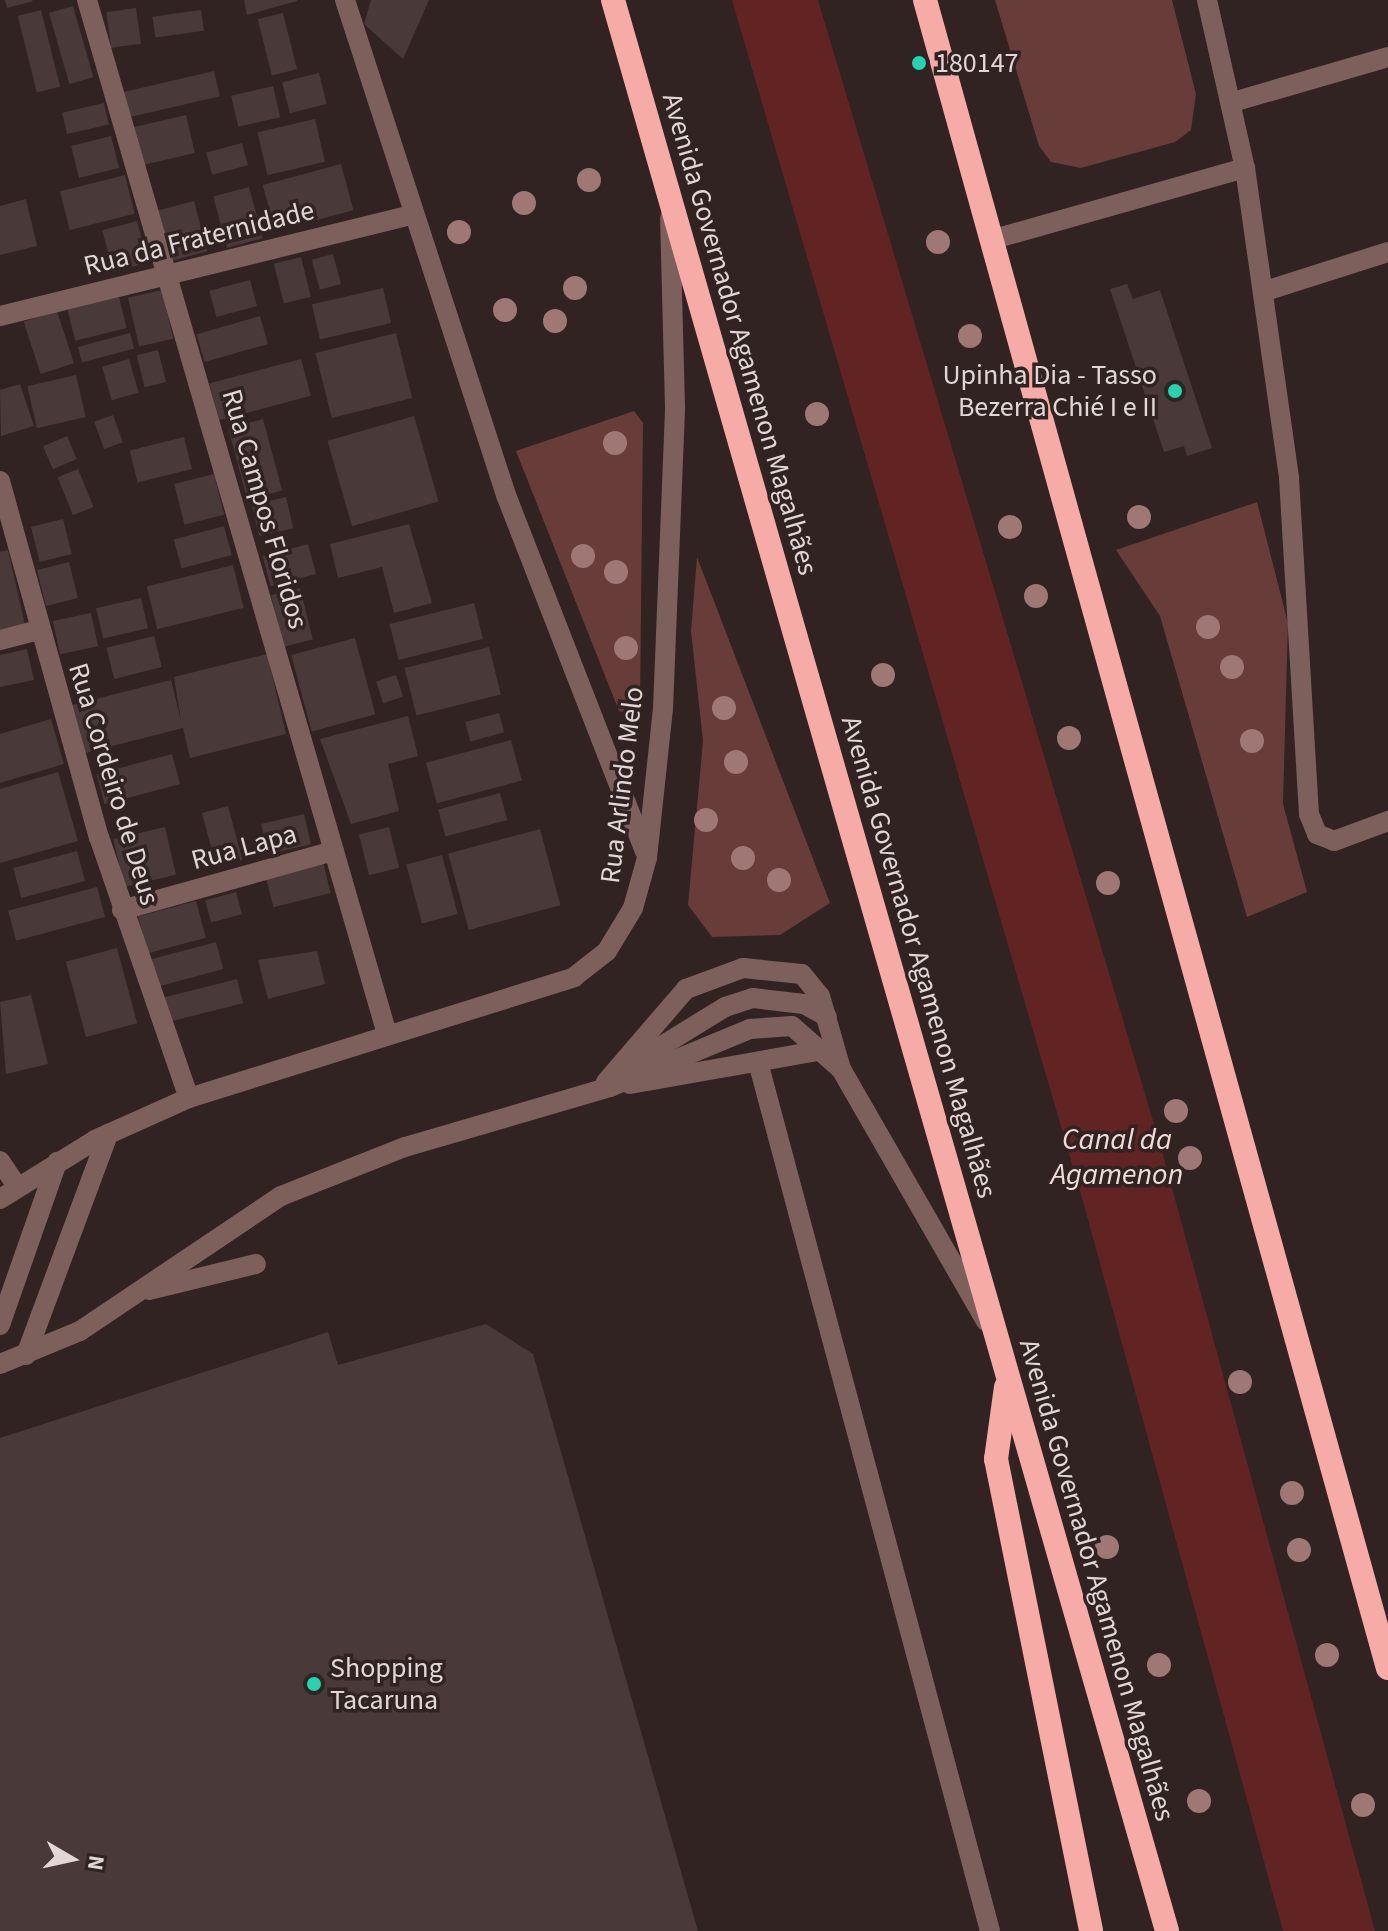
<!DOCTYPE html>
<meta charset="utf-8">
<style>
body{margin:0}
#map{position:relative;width:1388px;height:1931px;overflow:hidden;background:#302322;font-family:"Source Sans 3",sans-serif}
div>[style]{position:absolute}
.green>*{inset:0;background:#673c39}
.water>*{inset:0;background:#622423}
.building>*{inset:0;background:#493a39;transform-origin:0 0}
.minor>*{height:20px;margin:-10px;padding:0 10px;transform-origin:10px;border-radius:10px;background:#7d5f5c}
.highway>*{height:24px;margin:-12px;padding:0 12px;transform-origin:12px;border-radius:12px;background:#f7aba6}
.trees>*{width:24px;height:24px;margin:-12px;border-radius:50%;background:#9f7774}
.dots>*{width:22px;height:22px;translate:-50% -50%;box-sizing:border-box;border:4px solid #302322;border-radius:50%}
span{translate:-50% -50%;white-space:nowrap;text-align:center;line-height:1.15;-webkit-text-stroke:7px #302322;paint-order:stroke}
.poi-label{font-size:28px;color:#e0d7d6}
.left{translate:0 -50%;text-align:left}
.right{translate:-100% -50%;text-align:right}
.street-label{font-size:28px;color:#e0d7d6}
.water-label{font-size:30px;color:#f1dcda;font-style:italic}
.north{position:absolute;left:32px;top:1819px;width:80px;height:80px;-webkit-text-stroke:6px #302322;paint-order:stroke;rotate:99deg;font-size:22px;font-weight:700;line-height:32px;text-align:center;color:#e0d7d6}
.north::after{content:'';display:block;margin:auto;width:28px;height:36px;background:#e0d7d6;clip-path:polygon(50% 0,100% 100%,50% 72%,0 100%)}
</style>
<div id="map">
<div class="green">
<i style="clip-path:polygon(995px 0,1172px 0,1196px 94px,1191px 130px,1175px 142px,1081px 168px,1051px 162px,1039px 146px)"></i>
<i style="clip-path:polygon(634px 411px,643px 423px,640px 704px,630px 714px,619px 711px,516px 451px)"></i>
<i style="clip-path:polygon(1257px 502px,1288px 623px,1283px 804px,1307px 892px,1247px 917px,1160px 616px,1116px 550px)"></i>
<i style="clip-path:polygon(697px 557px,830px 903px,780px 935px,712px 937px,688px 905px,703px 741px,691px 631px)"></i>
</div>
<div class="water">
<i style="clip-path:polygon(732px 0,818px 0,1160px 1144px,1375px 1931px,1283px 1931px,1084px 1205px)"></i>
</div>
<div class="building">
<i style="clip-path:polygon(5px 0,32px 0,33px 1px,7px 8px)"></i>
<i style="clip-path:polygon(244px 0,297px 0,297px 1px,247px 15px)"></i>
<i style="clip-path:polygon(371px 0,429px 0,403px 59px,364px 24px)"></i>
<i style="left:73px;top:6px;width:74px;height:25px;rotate:74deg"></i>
<i style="left:136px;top:8px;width:36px;height:30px;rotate:82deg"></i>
<i style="left:41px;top:10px;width:79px;height:24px;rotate:76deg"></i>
<i style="left:201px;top:10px;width:21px;height:49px;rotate:82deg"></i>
<i style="left:283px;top:13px;width:58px;height:26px;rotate:76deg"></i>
<i style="left:214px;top:71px;width:26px;height:94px;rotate:77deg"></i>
<i style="left:319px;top:73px;width:32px;height:38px;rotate:76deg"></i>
<i style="left:273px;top:86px;width:32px;height:43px;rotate:77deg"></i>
<i style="left:104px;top:103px;width:22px;height:43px;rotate:77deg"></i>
<i style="left:186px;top:115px;width:39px;height:54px;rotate:77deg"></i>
<i style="left:315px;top:119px;width:44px;height:59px;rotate:77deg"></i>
<i style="left:111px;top:136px;width:33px;height:41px;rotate:76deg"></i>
<i style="left:242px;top:143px;width:23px;height:37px;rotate:75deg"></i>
<i style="left:341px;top:164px;width:48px;height:81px;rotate:75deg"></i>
<i style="left:125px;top:175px;width:40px;height:67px;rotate:76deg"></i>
<i style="left:249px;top:187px;width:53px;height:37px;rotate:75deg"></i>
<i style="clip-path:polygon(26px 199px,37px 246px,0 255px,0 206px)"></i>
<i style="left:194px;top:201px;width:52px;height:37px;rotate:75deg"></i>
<i style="left:137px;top:221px;width:43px;height:36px;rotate:75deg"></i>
<i style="left:333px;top:254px;width:31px;height:22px;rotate:75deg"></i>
<i style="left:301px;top:257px;width:41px;height:28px;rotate:76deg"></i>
<i style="left:250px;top:280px;width:27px;height:42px;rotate:75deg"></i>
<i style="clip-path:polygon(1127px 284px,1133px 299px,1160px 290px,1212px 448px,1187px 456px,1184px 446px,1164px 452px,1110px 289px)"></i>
<i style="left:383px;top:288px;width:36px;height:73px;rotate:77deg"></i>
<i style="left:162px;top:290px;width:50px;height:35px;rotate:77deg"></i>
<i style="left:119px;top:297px;width:32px;height:53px;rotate:76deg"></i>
<i style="left:57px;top:311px;width:55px;height:35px;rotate:72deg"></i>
<i style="left:260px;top:316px;width:29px;height:66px;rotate:74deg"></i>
<i style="left:130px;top:333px;width:16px;height:54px;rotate:75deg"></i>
<i style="left:396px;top:333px;width:67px;height:83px;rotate:76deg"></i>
<i style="left:158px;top:350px;width:33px;height:22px;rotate:76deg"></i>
<i style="left:129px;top:359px;width:35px;height:28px;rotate:74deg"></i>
<i style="left:301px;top:359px;width:38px;height:95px;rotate:75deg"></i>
<i style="left:76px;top:375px;width:43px;height:50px;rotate:77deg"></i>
<i style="clip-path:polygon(20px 384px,34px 426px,1px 436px,0 390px)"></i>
<i style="left:113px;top:415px;width:29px;height:20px;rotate:70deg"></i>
<i style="left:414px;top:416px;width:89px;height:90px;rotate:74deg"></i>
<i style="left:263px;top:419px;width:74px;height:36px;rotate:75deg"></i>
<i style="left:67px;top:436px;width:25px;height:26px;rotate:67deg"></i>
<i style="left:184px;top:437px;width:33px;height:56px;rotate:76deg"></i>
<i style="left:78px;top:469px;width:41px;height:22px;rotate:68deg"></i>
<i style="left:214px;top:474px;width:42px;height:41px;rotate:76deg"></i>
<i style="left:286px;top:497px;width:32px;height:35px;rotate:77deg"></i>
<i style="left:63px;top:519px;width:36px;height:33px;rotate:76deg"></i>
<i style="clip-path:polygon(409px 524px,432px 603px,394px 613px,382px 567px,338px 578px,330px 544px)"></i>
<i style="left:224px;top:526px;width:30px;height:52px;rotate:75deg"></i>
<i style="left:308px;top:544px;width:31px;height:47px;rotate:75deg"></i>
<i style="clip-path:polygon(8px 550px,25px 625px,0 631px,0 552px)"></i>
<i style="left:69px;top:562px;width:37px;height:33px;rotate:76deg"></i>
<i style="left:233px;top:565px;width:44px;height:89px;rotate:76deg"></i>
<i style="left:300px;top:588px;width:53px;height:30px;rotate:76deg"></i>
<i style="left:141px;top:598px;width:31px;height:46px;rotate:77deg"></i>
<i style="left:474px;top:603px;width:37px;height:87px;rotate:76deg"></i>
<i style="left:91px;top:613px;width:34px;height:39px;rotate:78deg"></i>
<i style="left:154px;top:636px;width:32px;height:49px;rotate:76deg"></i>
<i style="left:355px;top:638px;width:79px;height:66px;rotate:75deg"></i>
<i style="left:489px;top:647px;width:49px;height:87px;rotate:76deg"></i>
<i style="clip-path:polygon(27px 649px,34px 680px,0 687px,0 655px)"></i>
<i style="clip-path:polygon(267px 654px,286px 734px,190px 758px,183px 728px,85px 753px,72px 705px,171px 680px,181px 721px,174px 677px)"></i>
<i style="left:396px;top:675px;width:23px;height:21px;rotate:72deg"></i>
<i style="left:499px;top:713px;width:20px;height:35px;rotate:75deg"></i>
<i style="clip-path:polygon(408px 716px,418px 756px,388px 764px,399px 811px,351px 824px,320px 739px)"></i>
<i style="clip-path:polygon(51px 719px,64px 764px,0 783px,0 734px)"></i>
<i style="left:511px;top:740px;width:42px;height:88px;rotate:75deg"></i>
<i style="left:172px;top:754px;width:31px;height:78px;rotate:75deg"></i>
<i style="clip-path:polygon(58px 772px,78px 841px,0 863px,0 789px)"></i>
<i style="left:500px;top:793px;width:28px;height:64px;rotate:75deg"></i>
<i style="left:228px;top:806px;width:56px;height:27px;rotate:75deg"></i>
<i style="left:304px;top:814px;width:31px;height:44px;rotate:77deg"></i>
<i style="left:165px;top:827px;width:49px;height:53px;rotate:77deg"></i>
<i style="left:389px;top:827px;width:42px;height:31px;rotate:76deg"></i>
<i style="left:540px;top:829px;width:79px;height:95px;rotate:75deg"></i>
<i style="left:77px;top:851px;width:31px;height:66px;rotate:75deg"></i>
<i style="left:442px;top:855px;width:61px;height:37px;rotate:75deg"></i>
<i style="left:322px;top:858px;width:36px;height:59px;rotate:76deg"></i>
<i style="left:97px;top:887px;width:31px;height:92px;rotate:75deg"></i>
<i style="left:236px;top:892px;width:23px;height:32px;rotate:75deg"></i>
<i style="left:196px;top:901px;width:38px;height:60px;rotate:75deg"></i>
<i style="left:216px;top:942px;width:28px;height:68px;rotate:75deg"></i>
<i style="left:117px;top:948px;width:78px;height:53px;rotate:75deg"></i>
<i style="clip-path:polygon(317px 951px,325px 984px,268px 999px,258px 960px)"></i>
<i style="left:237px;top:979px;width:25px;height:77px;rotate:76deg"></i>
<i style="clip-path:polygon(31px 995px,48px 1064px,6px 1074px,0 1002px)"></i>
<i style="clip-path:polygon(486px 1324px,533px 1354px,698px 1931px,0 1931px,0 1438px,328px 1332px,338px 1365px)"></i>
</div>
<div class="minor">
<i style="left:87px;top:0;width:1077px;rotate:73.82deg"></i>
<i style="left:345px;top:0;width:521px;rotate:71.98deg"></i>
<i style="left:506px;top:495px;width:383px;rotate:68.7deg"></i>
<i style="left:1207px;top:0;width:172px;rotate:77.3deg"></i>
<i style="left:1245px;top:168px;width:313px;rotate:81.9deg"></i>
<i style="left:1289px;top:478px;width:337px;rotate:86.6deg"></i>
<i style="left:1309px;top:814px;width:22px;rotate:68deg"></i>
<i style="left:1317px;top:834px;width:18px;rotate:22deg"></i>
<i style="left:1334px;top:841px;width:58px;rotate:-20.3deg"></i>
<i style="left:1233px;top:102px;width:161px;rotate:-16.2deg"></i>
<i style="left:994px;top:239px;width:261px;rotate:-15.8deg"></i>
<i style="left:1265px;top:291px;width:129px;rotate:-17.6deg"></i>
<i style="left:0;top:316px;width:422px;rotate:-13.8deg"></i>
<i style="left:0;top:481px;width:370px;rotate:74.5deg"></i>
<i style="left:99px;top:837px;width:276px;rotate:71deg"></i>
<i style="left:0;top:640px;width:40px;rotate:-14.4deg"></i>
<i style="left:122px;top:910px;width:220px;rotate:-15.6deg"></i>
<i style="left:758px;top:1062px;width:899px;rotate:75.05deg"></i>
<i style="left:634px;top:1063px;width:107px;rotate:-31.6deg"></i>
<i style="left:725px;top:1007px;width:29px;rotate:-18deg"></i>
<i style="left:753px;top:998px;width:51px;rotate:6.7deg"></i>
<i style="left:804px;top:1004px;width:26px;rotate:29deg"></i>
<i style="left:606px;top:1082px;width:123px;rotate:-49.3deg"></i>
<i style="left:686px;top:989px;width:61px;rotate:-20.2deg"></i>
<i style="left:743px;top:968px;width:59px;rotate:5.8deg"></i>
<i style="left:802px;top:974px;width:28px;rotate:51deg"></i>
<i style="left:820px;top:996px;width:76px;rotate:74deg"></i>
<i style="left:841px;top:1069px;width:291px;rotate:60.1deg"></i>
<i style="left:630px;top:1084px;width:195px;rotate:-10deg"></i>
<i style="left:0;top:1161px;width:30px;rotate:56deg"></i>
<i style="left:0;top:1199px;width:112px;rotate:-31.8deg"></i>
<i style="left:95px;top:1140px;width:103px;rotate:-24.1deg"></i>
<i style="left:189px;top:1098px;width:404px;rotate:-17.4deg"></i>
<i style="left:574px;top:977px;width:42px;rotate:-38.2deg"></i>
<i style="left:607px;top:951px;width:50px;rotate:-58.8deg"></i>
<i style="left:633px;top:908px;width:52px;rotate:-74.4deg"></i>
<i style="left:647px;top:858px;width:150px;rotate:-83.9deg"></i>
<i style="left:663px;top:709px;width:302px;rotate:-87.7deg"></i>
<i style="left:675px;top:407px;width:189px;rotate:-91.5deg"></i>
<i style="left:149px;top:1290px;width:110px;rotate:-13.7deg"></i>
<i style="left:0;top:1325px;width:173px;rotate:-70.7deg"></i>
<i style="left:26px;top:1355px;width:236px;rotate:-69.6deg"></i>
<i style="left:0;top:1364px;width:87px;rotate:-22.4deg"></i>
<i style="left:80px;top:1331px;width:242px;rotate:-33.9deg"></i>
<i style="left:281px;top:1196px;width:133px;rotate:-21.6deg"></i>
<i style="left:405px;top:1147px;width:214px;rotate:-16.3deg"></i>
<i style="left:610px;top:1087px;width:152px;rotate:-22.5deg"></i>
<i style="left:750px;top:1029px;width:42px;rotate:-4.1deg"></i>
<i style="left:792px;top:1026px;width:65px;rotate:41.3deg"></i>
</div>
<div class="highway">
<i style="left:613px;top:0;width:2009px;rotate:73.99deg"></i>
<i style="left:925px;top:0;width:1731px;rotate:74.49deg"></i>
<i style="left:1006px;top:1387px;width:73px;rotate:97.9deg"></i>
<i style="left:996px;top:1459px;width:481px;rotate:78.6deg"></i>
</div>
<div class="trees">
<i style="left:589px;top:180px"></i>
<i style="left:524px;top:203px"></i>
<i style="left:459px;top:232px"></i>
<i style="left:938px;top:242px"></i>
<i style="left:575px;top:288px"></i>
<i style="left:505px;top:310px"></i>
<i style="left:555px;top:321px"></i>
<i style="left:970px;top:336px"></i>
<i style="left:817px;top:414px"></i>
<i style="left:615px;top:443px"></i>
<i style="left:1139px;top:517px"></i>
<i style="left:1010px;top:527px"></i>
<i style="left:583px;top:556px"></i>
<i style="left:616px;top:572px"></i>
<i style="left:1036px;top:596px"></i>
<i style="left:1208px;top:627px"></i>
<i style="left:626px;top:648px"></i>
<i style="left:1232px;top:667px"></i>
<i style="left:883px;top:675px"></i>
<i style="left:724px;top:708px"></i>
<i style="left:1069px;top:738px"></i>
<i style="left:1252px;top:741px"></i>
<i style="left:736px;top:762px"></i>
<i style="left:706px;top:820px"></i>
<i style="left:743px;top:858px"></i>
<i style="left:779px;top:880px"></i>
<i style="left:1108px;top:883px"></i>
<i style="left:1176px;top:1111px"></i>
<i style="left:1190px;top:1158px"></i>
<i style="left:1240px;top:1382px"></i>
<i style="left:1292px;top:1493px"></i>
<i style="left:1107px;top:1547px"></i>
<i style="left:1299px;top:1550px"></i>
<i style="left:1327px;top:1655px"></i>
<i style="left:1159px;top:1665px"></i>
<i style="left:1199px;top:1801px"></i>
<i style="left:1363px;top:1805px"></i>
</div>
<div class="dots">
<i style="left:919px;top:63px;background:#21d5af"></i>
<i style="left:1175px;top:391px;background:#21d5af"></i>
<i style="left:314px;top:1684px;background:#21d5af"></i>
</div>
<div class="poi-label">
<span class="left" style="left:935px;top:63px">180147</span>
<span class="right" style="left:1157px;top:391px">Upinha Dia - Tasso<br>Bezerra Chié I e II</span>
<span class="left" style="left:330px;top:1684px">Shopping<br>Tacaruna</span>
</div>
<div class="street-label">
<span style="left:199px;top:238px;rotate:-14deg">Rua da Fraternidade</span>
<span style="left:740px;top:334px;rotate:74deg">Avenida Governador Agamenon Magalhães</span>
<span style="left:265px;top:509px;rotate:74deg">Rua Campos Floridos</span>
<span style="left:114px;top:784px;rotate:73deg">Rua Cordeiro de Deus</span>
<span style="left:622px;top:785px;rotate:-83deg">Rua Arlindo Melo</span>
<span style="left:244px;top:847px;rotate:-15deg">Rua Lapa</span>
<span style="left:919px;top:957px;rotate:74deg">Avenida Governador Agamenon Magalhães</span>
<span style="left:1097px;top:1580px;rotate:74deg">Avenida Governador Agamenon Magalhães</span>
</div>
<div class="water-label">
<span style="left:1117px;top:1157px">Canal da<br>Agamenon</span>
</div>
<div class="north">N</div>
</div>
